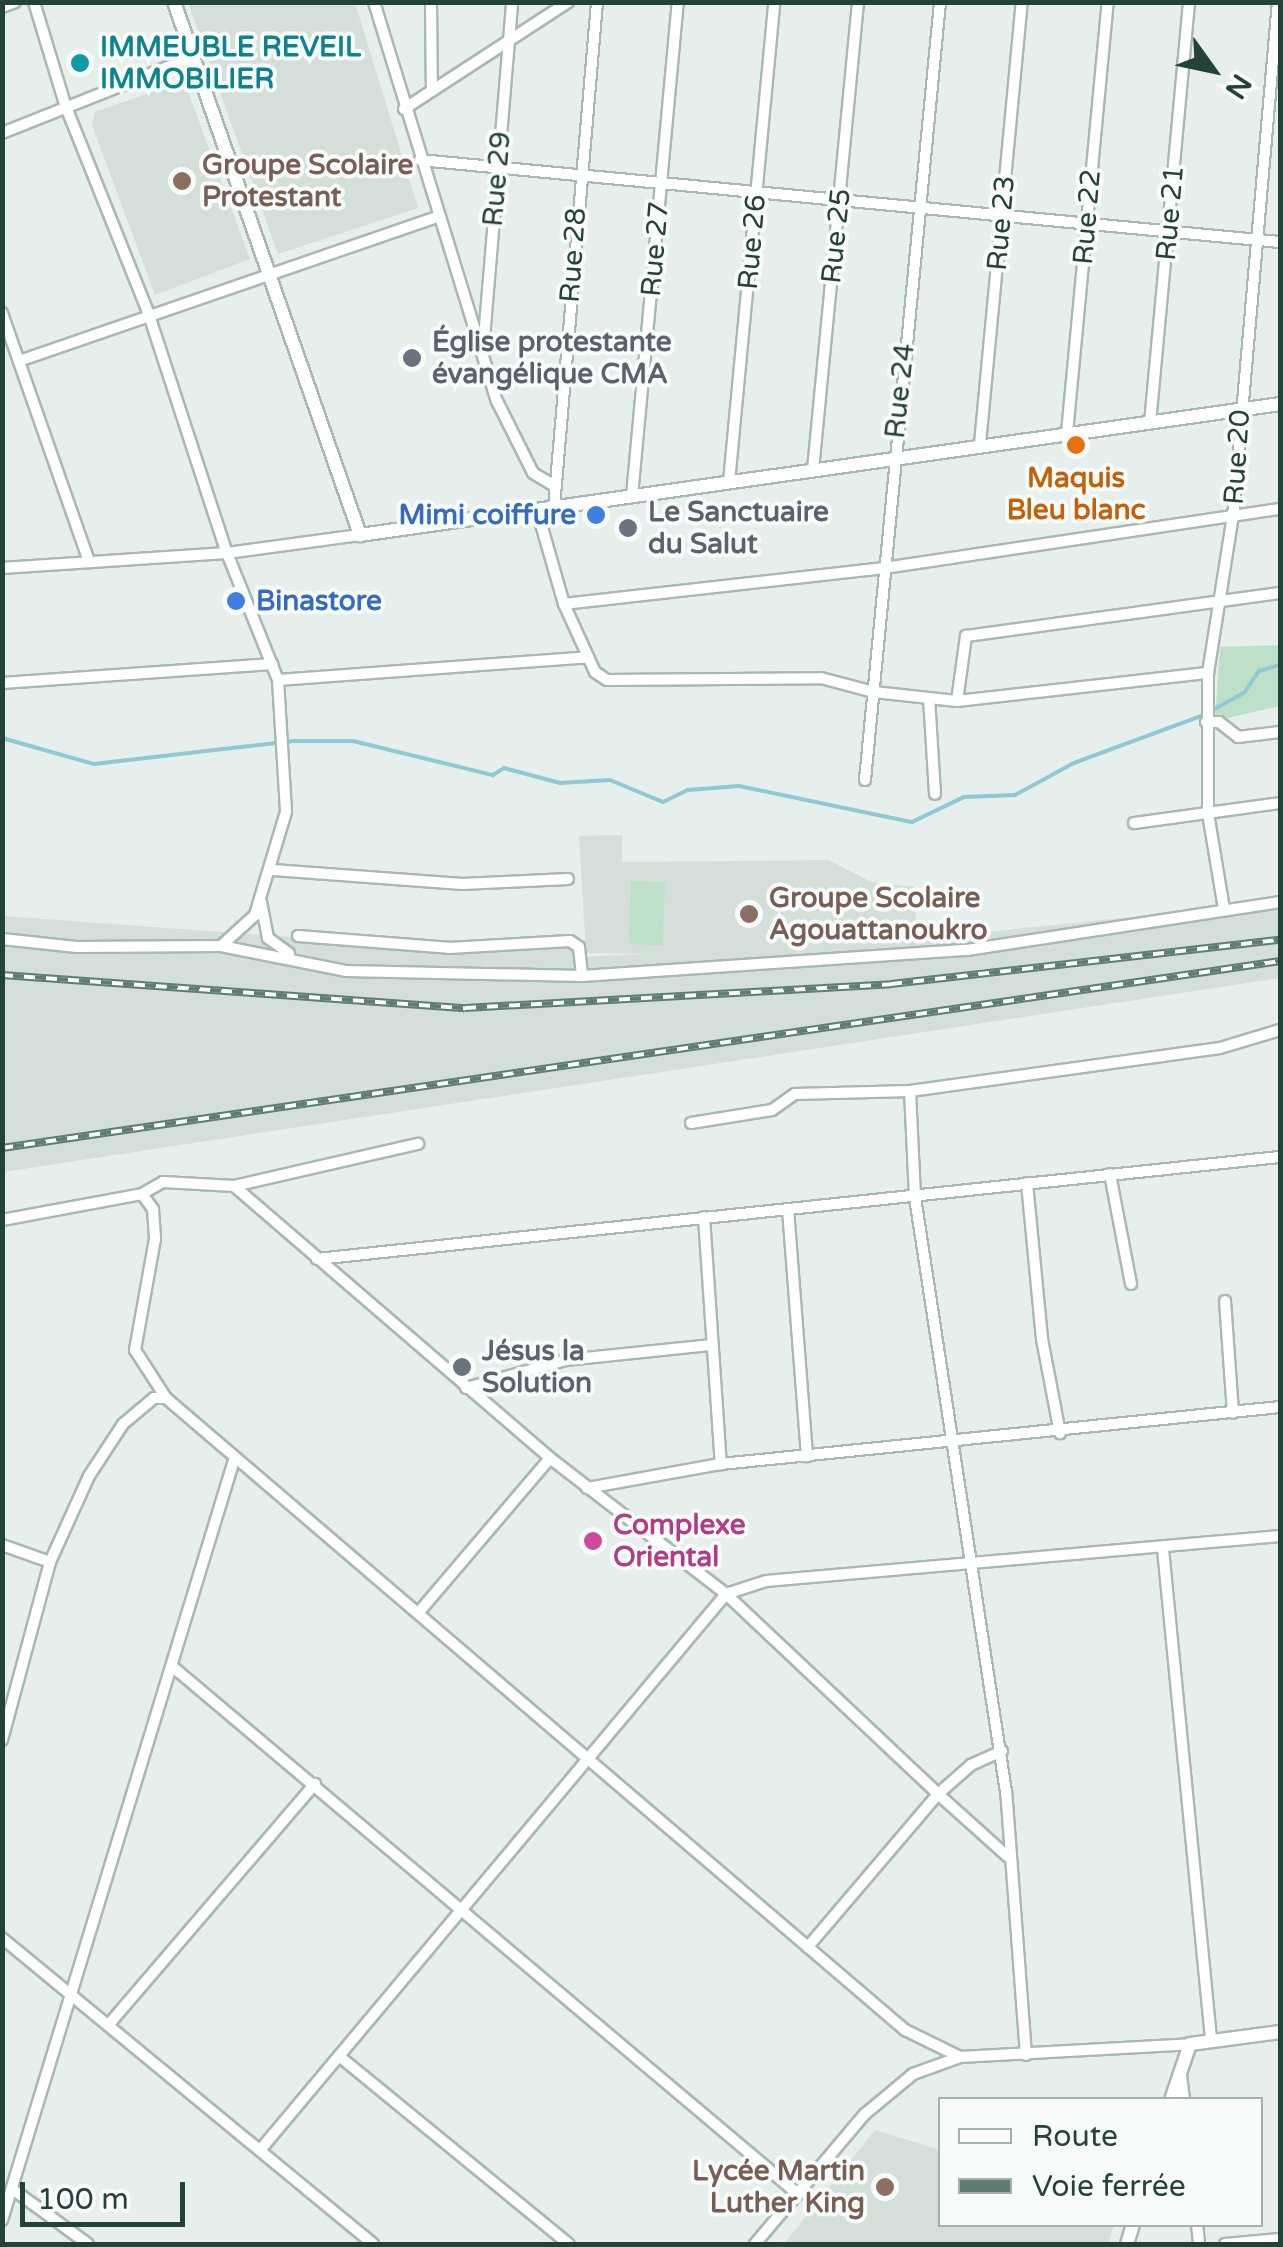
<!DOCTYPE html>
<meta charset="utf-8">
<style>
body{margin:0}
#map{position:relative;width:1283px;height:2247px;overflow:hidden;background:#e6efeb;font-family:"Varela Round",sans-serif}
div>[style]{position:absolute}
.built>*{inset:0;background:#d4dfda}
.green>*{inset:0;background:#bfe0c8;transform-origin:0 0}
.stream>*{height:4px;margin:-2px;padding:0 2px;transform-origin:2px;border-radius:2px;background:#8ec9d4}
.roads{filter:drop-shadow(2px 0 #a8b8b2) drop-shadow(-2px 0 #a8b8b2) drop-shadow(0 2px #a8b8b2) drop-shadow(0 -2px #a8b8b2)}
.minor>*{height:10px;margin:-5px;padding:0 5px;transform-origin:5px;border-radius:5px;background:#fff}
.tertiary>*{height:12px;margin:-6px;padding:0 6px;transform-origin:6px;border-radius:6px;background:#fff}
.rail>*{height:8px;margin-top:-4px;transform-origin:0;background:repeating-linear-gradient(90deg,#f7fbf9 0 11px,#5f7d75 0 22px);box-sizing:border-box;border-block:2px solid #5f7d75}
.dots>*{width:28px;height:28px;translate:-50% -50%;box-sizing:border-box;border:5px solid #f7fbf9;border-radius:50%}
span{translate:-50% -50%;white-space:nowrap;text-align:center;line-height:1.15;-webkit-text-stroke:8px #f7fbf9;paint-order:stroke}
.culture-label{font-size:28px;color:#0d838f;font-weight:700}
.left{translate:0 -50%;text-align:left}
.education-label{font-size:28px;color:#785e54;font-weight:700}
.right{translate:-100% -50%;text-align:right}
.street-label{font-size:28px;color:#24423a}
.worship-label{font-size:28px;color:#5b616d;font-weight:700}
.food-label{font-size:28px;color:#c56008;font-weight:700}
.shop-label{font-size:28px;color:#366cbe;font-weight:700}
.hotel-label{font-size:28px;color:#b23c85;font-weight:700}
.frame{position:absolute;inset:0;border:5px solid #24423a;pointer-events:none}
.legend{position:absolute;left:938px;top:2097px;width:325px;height:130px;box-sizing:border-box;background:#f7fbf9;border:2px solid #a3b1ad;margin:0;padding:12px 18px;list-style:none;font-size:30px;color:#24423a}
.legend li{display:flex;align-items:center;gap:20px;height:50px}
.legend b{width:50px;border:2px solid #a3b1ad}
.north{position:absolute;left:1163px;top:20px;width:100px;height:100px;-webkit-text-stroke:8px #f7fbf9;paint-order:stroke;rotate:123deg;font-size:28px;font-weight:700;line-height:40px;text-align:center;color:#24423a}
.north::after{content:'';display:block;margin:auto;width:35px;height:45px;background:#24423a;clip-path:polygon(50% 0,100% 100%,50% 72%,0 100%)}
.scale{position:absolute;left:20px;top:2182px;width:165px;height:45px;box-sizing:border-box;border:5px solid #24423a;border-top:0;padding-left:12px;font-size:30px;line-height:35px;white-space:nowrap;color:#24423a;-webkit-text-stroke:8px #f7fbf9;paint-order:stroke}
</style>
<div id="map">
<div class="built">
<i style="clip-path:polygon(188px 3px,355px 3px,418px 208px,278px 254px)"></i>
<i style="clip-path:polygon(184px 81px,250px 259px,155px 295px,92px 125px,95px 112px)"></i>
<i style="clip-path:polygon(622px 835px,622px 862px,829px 860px,871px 882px,915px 887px,916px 939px,1280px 902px,1280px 978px,3px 1172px,3px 916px,442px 948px,576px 943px,580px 957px,643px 954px,586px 953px,579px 836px)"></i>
<i style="clip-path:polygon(875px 2130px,940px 2150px,941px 2224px,1114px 2225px,1108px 2244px,784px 2244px)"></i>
</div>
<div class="green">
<i style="clip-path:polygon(1280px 645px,1280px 706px,1215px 721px,1220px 647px)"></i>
<i style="left:631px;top:881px;width:34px;height:63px;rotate:2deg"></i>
</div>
<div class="stream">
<i style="left:1213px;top:710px;width:35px;rotate:-29deg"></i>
<i style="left:1244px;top:693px;width:27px;rotate:-56deg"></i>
<i style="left:1259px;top:671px;width:22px;rotate:-16deg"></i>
<i style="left:2px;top:738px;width:96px;rotate:15.8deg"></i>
<i style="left:94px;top:764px;width:201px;rotate:-6.6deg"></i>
<i style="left:294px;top:741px;width:59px"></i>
<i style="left:353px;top:741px;width:144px;rotate:13.7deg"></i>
<i style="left:493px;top:775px;width:13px;rotate:-32deg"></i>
<i style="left:504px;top:768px;width:58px;rotate:15deg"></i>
<i style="left:560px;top:783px;width:50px;rotate:-3.4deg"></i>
<i style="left:610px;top:780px;width:57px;rotate:22.5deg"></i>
<i style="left:663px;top:802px;width:28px;rotate:-26deg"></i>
<i style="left:688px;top:790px;width:51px;rotate:-4.5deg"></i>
<i style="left:739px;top:786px;width:177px;rotate:11.8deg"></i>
<i style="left:912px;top:822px;width:58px;rotate:-25.7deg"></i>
<i style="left:964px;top:797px;width:51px;rotate:-2.2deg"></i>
<i style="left:1015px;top:795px;width:67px;rotate:-28.5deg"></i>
<i style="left:1074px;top:763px;width:135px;rotate:-20.3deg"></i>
</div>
<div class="roads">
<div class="minor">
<i style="left:34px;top:2px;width:110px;rotate:73.1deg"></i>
<i style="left:66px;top:107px;width:224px;rotate:68.2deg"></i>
<i style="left:149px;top:315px;width:250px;rotate:71.9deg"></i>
<i style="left:227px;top:553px;width:137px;rotate:68.1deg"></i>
<i style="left:278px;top:680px;width:132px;rotate:86.5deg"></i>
<i style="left:286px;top:812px;width:108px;rotate:106.8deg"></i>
<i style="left:255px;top:915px;width:46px;rotate:137.6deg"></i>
<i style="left:374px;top:2px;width:418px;rotate:72.9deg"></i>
<i style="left:497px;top:401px;width:80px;rotate:63.4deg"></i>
<i style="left:533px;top:473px;width:26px;rotate:31deg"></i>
<i style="left:431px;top:2px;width:89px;rotate:89.4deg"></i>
<i style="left:2px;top:7px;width:14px;rotate:-21deg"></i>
<i style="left:404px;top:109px;width:196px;rotate:-33.1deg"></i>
<i style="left:2px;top:133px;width:206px;rotate:-21.7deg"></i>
<i style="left:420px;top:160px;width:864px;rotate:5.45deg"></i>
<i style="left:2px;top:313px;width:264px;rotate:70.7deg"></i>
<i style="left:483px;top:350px;width:349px;rotate:-85.2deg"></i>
<i style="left:19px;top:361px;width:444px;rotate:-19deg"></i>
<i style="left:1150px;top:423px;width:423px;rotate:-84.7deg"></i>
<i style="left:1067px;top:433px;width:433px;rotate:-84.6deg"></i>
<i style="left:980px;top:444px;width:444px;rotate:-84.6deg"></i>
<i style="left:813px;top:470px;width:470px;rotate:-84.5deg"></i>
<i style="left:729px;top:482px;width:482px;rotate:-84.6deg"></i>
<i style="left:632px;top:496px;width:496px;rotate:-84.7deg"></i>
<i style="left:554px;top:507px;width:507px;rotate:-85.13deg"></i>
<i style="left:537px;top:510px;width:98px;rotate:74deg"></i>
<i style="left:564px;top:604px;width:75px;rotate:65.5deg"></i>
<i style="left:595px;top:672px;width:14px;rotate:34deg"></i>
<i style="left:607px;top:680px;width:214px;rotate:-0.5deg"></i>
<i style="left:821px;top:678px;width:55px;rotate:14.8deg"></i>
<i style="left:874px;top:692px;width:83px;rotate:6.2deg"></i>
<i style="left:957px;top:701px;width:253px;rotate:-6.4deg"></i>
<i style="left:2px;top:568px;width:225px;rotate:-3.8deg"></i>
<i style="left:227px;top:553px;width:134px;rotate:-7.7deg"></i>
<i style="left:564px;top:604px;width:322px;rotate:-6.4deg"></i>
<i style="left:884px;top:568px;width:400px;rotate:-8.5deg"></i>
<i style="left:278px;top:680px;width:311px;rotate:-4.2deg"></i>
<i style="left:2px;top:683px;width:271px;rotate:-4deg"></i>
<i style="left:929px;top:698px;width:96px;rotate:86.4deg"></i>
<i style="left:957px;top:701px;width:66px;rotate:-82.1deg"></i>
<i style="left:966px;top:636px;width:317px;rotate:-7.8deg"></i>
<i style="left:1206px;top:722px;width:13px"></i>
<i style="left:1219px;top:722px;width:24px;rotate:38deg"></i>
<i style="left:1238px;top:737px;width:42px;rotate:-6.8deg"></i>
<i style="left:865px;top:780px;width:782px;rotate:-84.49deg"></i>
<i style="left:1134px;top:823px;width:147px;rotate:-7.8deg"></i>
<i style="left:273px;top:870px;width:190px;rotate:4.2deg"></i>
<i style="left:462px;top:884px;width:106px;rotate:-2.7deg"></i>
<i style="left:261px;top:902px;width:37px;rotate:79deg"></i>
<i style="left:268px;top:938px;width:26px;rotate:36deg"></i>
<i style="left:1224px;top:909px;width:97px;rotate:-99.5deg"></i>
<i style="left:1208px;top:813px;width:140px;rotate:-90deg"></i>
<i style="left:1208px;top:673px;width:159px;rotate:-81deg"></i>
<i style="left:1233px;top:516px;width:516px;rotate:-85deg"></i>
<i style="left:298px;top:936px;width:151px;rotate:4.5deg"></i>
<i style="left:449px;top:948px;width:121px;rotate:-3.3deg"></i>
<i style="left:570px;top:941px;width:11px;rotate:34deg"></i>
<i style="left:579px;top:947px;width:29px;rotate:84deg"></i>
<i style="left:2px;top:939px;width:75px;rotate:6.1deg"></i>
<i style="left:77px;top:947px;width:144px;rotate:-0.4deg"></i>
<i style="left:221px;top:946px;width:127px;rotate:11.3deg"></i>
<i style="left:346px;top:971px;width:236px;rotate:1.2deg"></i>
<i style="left:582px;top:976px;width:386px;rotate:-3.9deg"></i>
<i style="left:967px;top:950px;width:317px;rotate:-8.7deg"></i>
<i style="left:691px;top:1123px;width:82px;rotate:-9.1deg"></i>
<i style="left:772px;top:1110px;width:28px;rotate:-35deg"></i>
<i style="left:795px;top:1094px;width:115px;rotate:-1.5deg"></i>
<i style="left:1110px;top:1174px;width:112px;rotate:79.2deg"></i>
<i style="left:1027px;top:1183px;width:157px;rotate:84.5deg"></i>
<i style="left:1042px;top:1339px;width:96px;rotate:79.2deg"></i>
<i style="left:234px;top:1186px;width:417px;rotate:40.7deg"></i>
<i style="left:550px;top:1458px;width:222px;rotate:37.7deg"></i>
<i style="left:726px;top:1594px;width:291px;rotate:43.3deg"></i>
<i style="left:938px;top:1794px;width:201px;rotate:130.4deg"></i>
<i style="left:142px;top:1194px;width:19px;rotate:54deg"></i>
<i style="left:153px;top:1209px;width:30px;rotate:86deg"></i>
<i style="left:155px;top:1239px;width:113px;rotate:100.2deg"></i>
<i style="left:135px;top:1350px;width:57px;rotate:57.1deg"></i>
<i style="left:166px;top:1398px;width:972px;rotate:40.54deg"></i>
<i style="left:905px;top:2030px;width:61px;rotate:26.1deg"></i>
<i style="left:788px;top:1209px;width:248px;rotate:85.6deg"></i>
<i style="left:704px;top:1217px;width:248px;rotate:86.1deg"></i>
<i style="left:2px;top:1220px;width:142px;rotate:-10.5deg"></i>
<i style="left:142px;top:1194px;width:24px;rotate:-30deg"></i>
<i style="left:163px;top:1182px;width:71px;rotate:3.2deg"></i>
<i style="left:234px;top:1186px;width:189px;rotate:-12.9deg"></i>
<i style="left:317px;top:1259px;width:968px;rotate:-6.05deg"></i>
<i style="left:1225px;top:1301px;width:112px;rotate:85.9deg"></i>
<i style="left:466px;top:1388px;width:104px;rotate:-15.6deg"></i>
<i style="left:566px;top:1360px;width:147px;rotate:-5.9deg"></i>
<i style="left:587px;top:1488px;width:136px;rotate:-10.2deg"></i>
<i style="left:721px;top:1464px;width:562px;rotate:-5.82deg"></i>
<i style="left:2px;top:1545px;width:51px;rotate:19.5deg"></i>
<i style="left:1163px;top:1549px;width:493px;rotate:84.4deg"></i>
<i style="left:419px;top:1612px;width:202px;rotate:-49.6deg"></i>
<i style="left:173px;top:1667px;width:818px;rotate:40.14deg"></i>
<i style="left:2px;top:1740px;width:184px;rotate:-74.9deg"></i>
<i style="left:50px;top:1562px;width:94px;rotate:-65.6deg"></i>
<i style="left:89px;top:1476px;width:62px;rotate:-56.8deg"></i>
<i style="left:123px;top:1424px;width:40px;rotate:-40deg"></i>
<i style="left:154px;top:1398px;width:12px"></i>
<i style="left:1002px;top:1751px;width:34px;rotate:156deg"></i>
<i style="left:971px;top:1765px;width:44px;rotate:138.7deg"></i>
<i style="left:938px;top:1794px;width:93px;rotate:41.9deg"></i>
<i style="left:2px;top:1938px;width:481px;rotate:39.5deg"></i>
<i style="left:110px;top:2023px;width:315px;rotate:-49.4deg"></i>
<i style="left:1026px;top:2055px;width:264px;rotate:-94.3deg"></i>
<i style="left:1006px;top:1792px;width:602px;rotate:-98.7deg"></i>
<i style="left:915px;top:1197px;width:106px;rotate:-92.7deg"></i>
<i style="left:910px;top:1091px;width:313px;rotate:-7.9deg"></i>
<i style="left:1220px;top:1048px;width:63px;rotate:-16.7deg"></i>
<i style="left:339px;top:2056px;width:297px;rotate:39.3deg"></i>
<i style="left:1181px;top:2075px;width:25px;rotate:83deg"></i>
<i style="left:261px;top:2149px;width:724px;rotate:-50.04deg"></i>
<i style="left:726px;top:1594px;width:42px;rotate:-18deg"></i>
<i style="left:766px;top:1581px;width:516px;rotate:-5deg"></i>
<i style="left:15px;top:2191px;width:90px;rotate:36deg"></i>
<i style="left:2px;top:2220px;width:795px;rotate:-73.02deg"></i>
<i style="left:1197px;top:2224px;width:20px;rotate:84deg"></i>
<i style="left:755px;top:2244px;width:170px;rotate:-49.8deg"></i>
<i style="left:865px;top:2114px;width:62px;rotate:-39.8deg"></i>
<i style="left:913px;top:2074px;width:50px;rotate:-19.9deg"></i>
<i style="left:960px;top:2057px;width:230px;rotate:-3.2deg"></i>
<i style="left:1225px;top:2244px;width:55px;rotate:-5.2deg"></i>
</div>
<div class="tertiary">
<i style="left:174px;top:2px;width:565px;rotate:70.76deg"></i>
<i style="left:360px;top:535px;width:929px;rotate:-8.1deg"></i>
<i style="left:1171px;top:2100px;width:59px;rotate:-71.3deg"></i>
<i style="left:1190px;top:2044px;width:91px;rotate:-7.6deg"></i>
<i style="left:1127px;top:2244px;width:21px;rotate:-73deg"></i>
</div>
</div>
<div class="rail">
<i style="left:2px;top:975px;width:464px;rotate:4.1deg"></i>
<i style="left:465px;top:1008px;width:427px;rotate:-3.2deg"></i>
<i style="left:891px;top:984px;width:391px;rotate:-6.5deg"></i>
<i style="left:2px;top:1148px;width:1292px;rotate:-8.32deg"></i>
</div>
<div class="dots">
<i style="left:80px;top:63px;background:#0f9aa8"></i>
<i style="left:182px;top:181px;background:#8d6e63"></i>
<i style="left:412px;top:358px;background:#6b7280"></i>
<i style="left:1076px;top:445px;background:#e8710a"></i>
<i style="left:596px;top:515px;background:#3f7fe0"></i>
<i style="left:628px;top:528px;background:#6b7280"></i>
<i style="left:236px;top:601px;background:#3f7fe0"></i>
<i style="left:749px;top:914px;background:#8d6e63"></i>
<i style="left:462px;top:1367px;background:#6b7280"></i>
<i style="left:593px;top:1541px;background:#d1479c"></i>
<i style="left:885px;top:2187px;background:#8d6e63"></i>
</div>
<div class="culture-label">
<span class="left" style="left:100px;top:63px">IMMEUBLE REVEIL<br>IMMOBILIER</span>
</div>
<div class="education-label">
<span class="left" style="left:202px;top:181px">Groupe Scolaire<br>Protestant</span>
<span class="left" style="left:769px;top:914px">Groupe Scolaire<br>Agouattanoukro</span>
<span class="right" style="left:865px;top:2187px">Lycée Martin<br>Luther King</span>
</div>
<div class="street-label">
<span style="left:497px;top:179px;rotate:-85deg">Rue 29</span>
<span style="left:1170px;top:213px;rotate:-85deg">Rue 21</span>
<span style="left:1087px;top:217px;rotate:-85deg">Rue 22</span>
<span style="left:1001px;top:223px;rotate:-85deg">Rue 23</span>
<span style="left:836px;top:236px;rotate:-84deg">Rue 25</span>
<span style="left:752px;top:242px;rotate:-85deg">Rue 26</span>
<span style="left:655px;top:249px;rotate:-85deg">Rue 27</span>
<span style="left:573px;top:255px;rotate:-86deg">Rue 28</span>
<span style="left:900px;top:391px;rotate:-84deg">Rue 24</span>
<span style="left:1237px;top:457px;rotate:-86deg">Rue 20</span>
</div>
<div class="worship-label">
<span class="left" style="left:432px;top:358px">Église protestante<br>évangélique CMA</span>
<span class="left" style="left:648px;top:528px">Le Sanctuaire<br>du Salut</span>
<span class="left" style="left:482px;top:1367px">Jésus la<br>Solution</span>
</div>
<div class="food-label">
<span style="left:1076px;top:494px">Maquis<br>Bleu blanc</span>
</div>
<div class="shop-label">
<span class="right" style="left:576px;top:515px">Mimi coiffure</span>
<span class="left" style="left:256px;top:601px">Binastore</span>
</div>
<div class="hotel-label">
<span class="left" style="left:613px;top:1541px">Complexe<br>Oriental</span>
</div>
<div class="frame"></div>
<ul class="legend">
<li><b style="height:12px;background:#fff"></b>Route</li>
<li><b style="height:12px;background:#5f7d75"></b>Voie ferrée</li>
</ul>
<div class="north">N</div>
<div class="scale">100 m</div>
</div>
